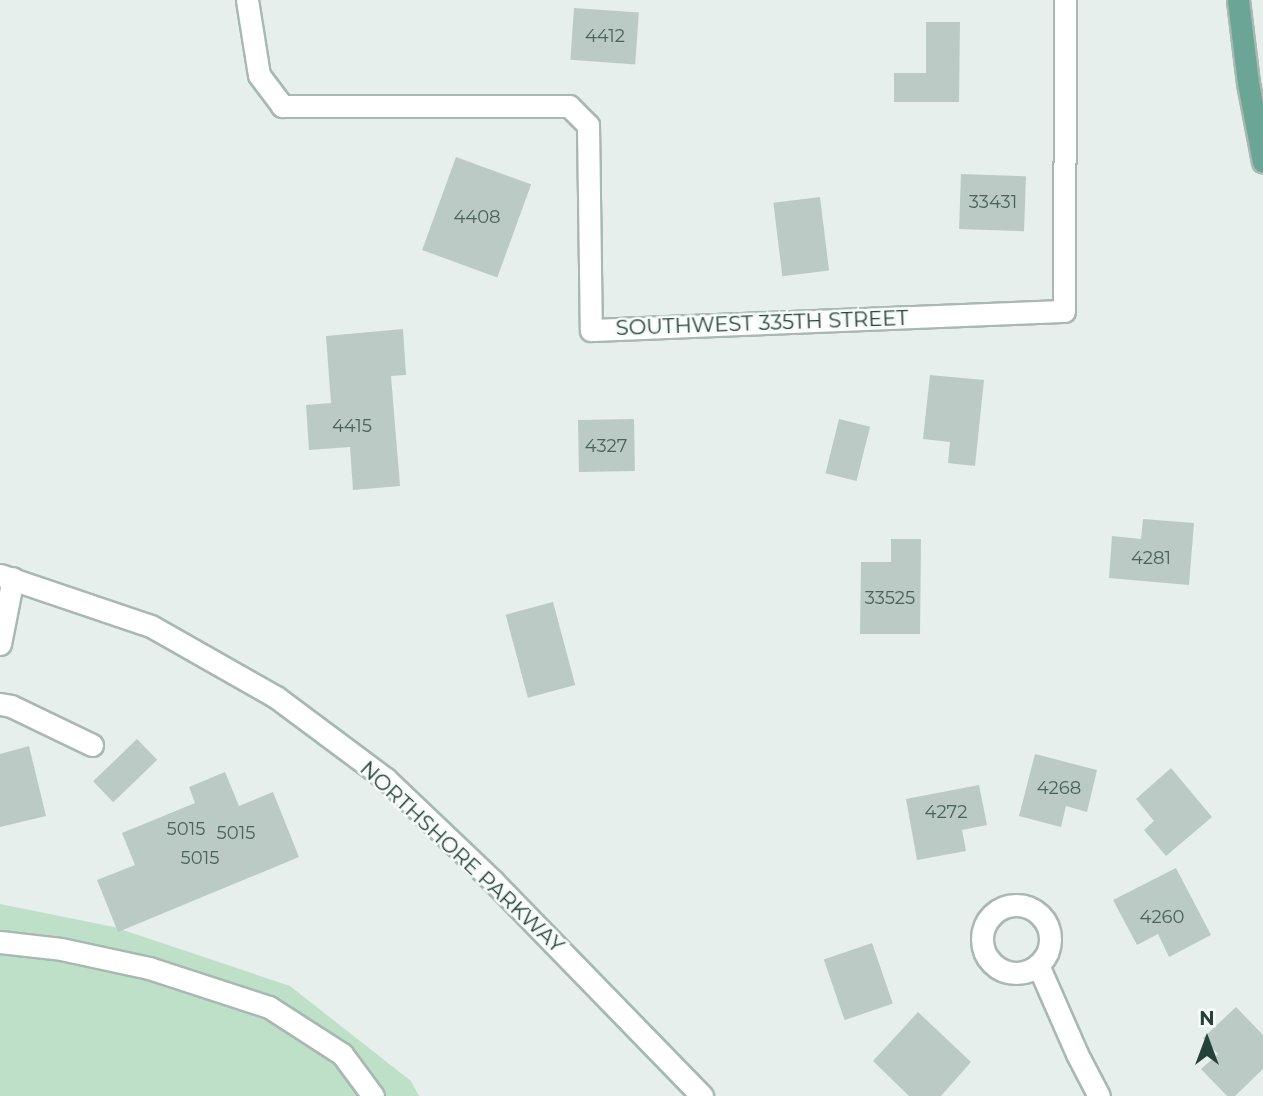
<!DOCTYPE html>
<style>
body{margin:0}
#map{position:relative;width:1263px;height:1096px;overflow:hidden;background:#e6efeb;font-family:Montserrat,sans-serif}
div>[style]{position:absolute}
.green>*{inset:0;background:#bfe0c8}
.building>*{inset:0;background:#bbcac4;transform-origin:0 0}
.roads{filter:drop-shadow(2px 0 #a8b8b2) drop-shadow(-2px 0 #a8b8b2) drop-shadow(0 2px #a8b8b2) drop-shadow(0 -2px #a8b8b2)}
.minor>*{height:21px;margin:-10.5px;padding:0 10.5px;transform-origin:10.5px;border-radius:10.5px;background:#fff}
.minor>.ring{margin:-10.5px;padding:0;box-sizing:content-box;background:none;border:21px solid #fff;border-radius:50%}
.major>*{height:21px;margin:-10.5px;padding:0 10.5px;transform-origin:10.5px;border-radius:10.5px;background:#6aa596}
span{translate:-50% -50%;white-space:nowrap;text-align:center;line-height:1.15;-webkit-text-stroke:5px #f7fbf9;paint-order:stroke}
.number-label{font-size:18px;color:#4a645c}
.number-label span{-webkit-text-stroke-width:0}
.street-label{font-size:21px;color:#24423a}
.north{position:absolute;left:1172px;top:1005px;width:70px;height:70px;-webkit-text-stroke:5px #f7fbf9;paint-order:stroke;rotate:0deg;font-size:19px;font-weight:700;line-height:28px;text-align:center;color:#24423a}
.north::after{content:'';display:block;margin:auto;width:24px;height:32px;background:#24423a;clip-path:polygon(50% 0,100% 100%,50% 72%,0 100%)}
</style>
<div id="map">
<div class="green">
<i style="clip-path:polygon(0 904px,114px 927px,290px 986px,411px 1081px,419px 1096px,0 1096px)"></i>
</div>
<div class="building">
<i style="left:574px;top:8px;width:65px;height:52px;rotate:4deg"></i>
<i style="clip-path:polygon(926px 22px,960px 22px,959px 102px,894px 102px,894px 73px,926px 73px)"></i>
<i style="left:456px;top:157px;width:80px;height:99px;rotate:20deg"></i>
<i style="left:961px;top:174px;width:65px;height:55px;rotate:2deg"></i>
<i style="left:820px;top:197px;width:74px;height:47px;rotate:83deg"></i>
<i style="clip-path:polygon(403px 329px,406px 375px,391px 376px,400px 486px,353px 490px,350px 447px,309px 450px,306px 405px,331px 403px,326px 336px)"></i>
<i style="clip-path:polygon(930px 375px,984px 380px,975px 466px,948px 463px,950px 442px,923px 439px)"></i>
<i style="left:634px;top:419px;width:52px;height:56px;rotate:89deg"></i>
<i style="left:839px;top:419px;width:32px;height:56px;rotate:14deg"></i>
<i style="clip-path:polygon(1143px 519px,1194px 523px,1189px 585px,1109px 578px,1112px 536px,1141px 539px)"></i>
<i style="clip-path:polygon(891px 539px,921px 539px,920px 634px,860px 634px,861px 562px,891px 562px)"></i>
<i style="left:553px;top:602px;width:86px;height:49px;rotate:75deg"></i>
<i style="left:137px;top:739px;width:29px;height:61px;rotate:46deg"></i>
<i style="clip-path:polygon(29px 746px,46px 816px,0 827px,0 754px)"></i>
<i style="clip-path:polygon(1035px 754px,1097px 770px,1087px 812px,1066px 806px,1061px 827px,1019px 816px)"></i>
<i style="clip-path:polygon(1171px 768px,1212px 817px,1166px 856px,1144px 830px,1154px 821px,1136px 799px)"></i>
<i style="clip-path:polygon(225px 772px,239px 806px,273px 792px,299px 857px,118px 932px,97px 880px,135px 865px,122px 833px,195px 803px,189px 787px)"></i>
<i style="clip-path:polygon(979px 785px,987px 825px,962px 830px,966px 851px,917px 860px,906px 799px)"></i>
<i style="clip-path:polygon(1176px 868px,1211px 935px,1169px 957px,1158px 934px,1137px 945px,1113px 900px)"></i>
<i style="left:872px;top:943px;width:64px;height:51px;rotate:71deg"></i>
<i style="clip-path:polygon(1236px 1007px,1263px 1035px,1263px 1069px,1235px 1096px,1227px 1096px,1201px 1069px,1218px 1054px,1203px 1038px)"></i>
<i style="clip-path:polygon(918px 1012px,971px 1062px,941px 1096px,909px 1096px,873px 1061px)"></i>
</div>
<div class="roads">
<div class="minor">
<i style="left:247px;top:0;width:76px;rotate:80.9deg"></i>
<i style="left:259px;top:75px;width:39px;rotate:53deg"></i>
<i style="left:282px;top:106px;width:287px"></i>
<i style="left:569px;top:106px;width:27px;rotate:45deg"></i>
<i style="left:588px;top:125px;width:205px;rotate:89.2deg"></i>
<i style="left:591px;top:330px;width:473px;rotate:-2.3deg"></i>
<i style="left:1064px;top:311px;width:311px;rotate:-89.8deg"></i>
<i style="left:0;top:575px;width:159px;rotate:18.7deg"></i>
<i style="left:151px;top:626px;width:144px;rotate:29.6deg"></i>
<i style="left:276px;top:697px;width:137px;rotate:36.7deg"></i>
<i style="left:386px;top:779px;width:148px;rotate:43.6deg"></i>
<i style="left:493px;top:881px;width:300px;rotate:45.8deg"></i>
<i style="left:0;top:644px;width:67px;rotate:-78.9deg"></i>
<i style="left:0;top:704px;width:11px;rotate:10deg"></i>
<i style="left:11px;top:706px;width:90px;rotate:25.7deg"></i>
<i class="ring" style="left:982px;top:905px;width:47px;height:47px"></i>
<i style="left:0;top:942px;width:61px;rotate:6.5deg"></i>
<i style="left:61px;top:949px;width:90px;rotate:12.2deg"></i>
<i style="left:149px;top:968px;width:126px;rotate:18deg"></i>
<i style="left:269px;top:1007px;width:87px;rotate:32.8deg"></i>
<i style="left:342px;top:1054px;width:52px;rotate:53.6deg"></i>
<i style="left:1038px;top:965px;width:97px;rotate:66.3deg"></i>
<i style="left:1077px;top:1054px;width:47px;rotate:62.4deg"></i>
</div>
<div class="major">
<i style="left:1238px;top:0;width:84px;rotate:83.1deg"></i>
<i style="left:1248px;top:83px;width:80px;rotate:79.2deg"></i>
</div>
</div>
<div class="number-label">
<span style="left:605px;top:36px">4412</span>
<span style="left:993px;top:202px">33431</span>
<span style="left:477px;top:217px">4408</span>
<span style="left:352px;top:426px">4415</span>
<span style="left:606px;top:446px">4327</span>
<span style="left:1151px;top:558px">4281</span>
<span style="left:890px;top:598px">33525</span>
<span style="left:1059px;top:788px">4268</span>
<span style="left:946px;top:812px">4272</span>
<span style="left:186px;top:829px">5015</span>
<span style="left:236px;top:833px">5015</span>
<span style="left:200px;top:858px">5015</span>
<span style="left:1162px;top:917px">4260</span>
</div>
<div class="street-label">
<span style="left:762px;top:323px;rotate:-2deg">SOUTHWEST 335TH STREET</span>
<span style="left:462px;top:857px;rotate:43deg">NORTHSHORE PARKWAY</span>
</div>
<div class="north">N</div>
</div>
